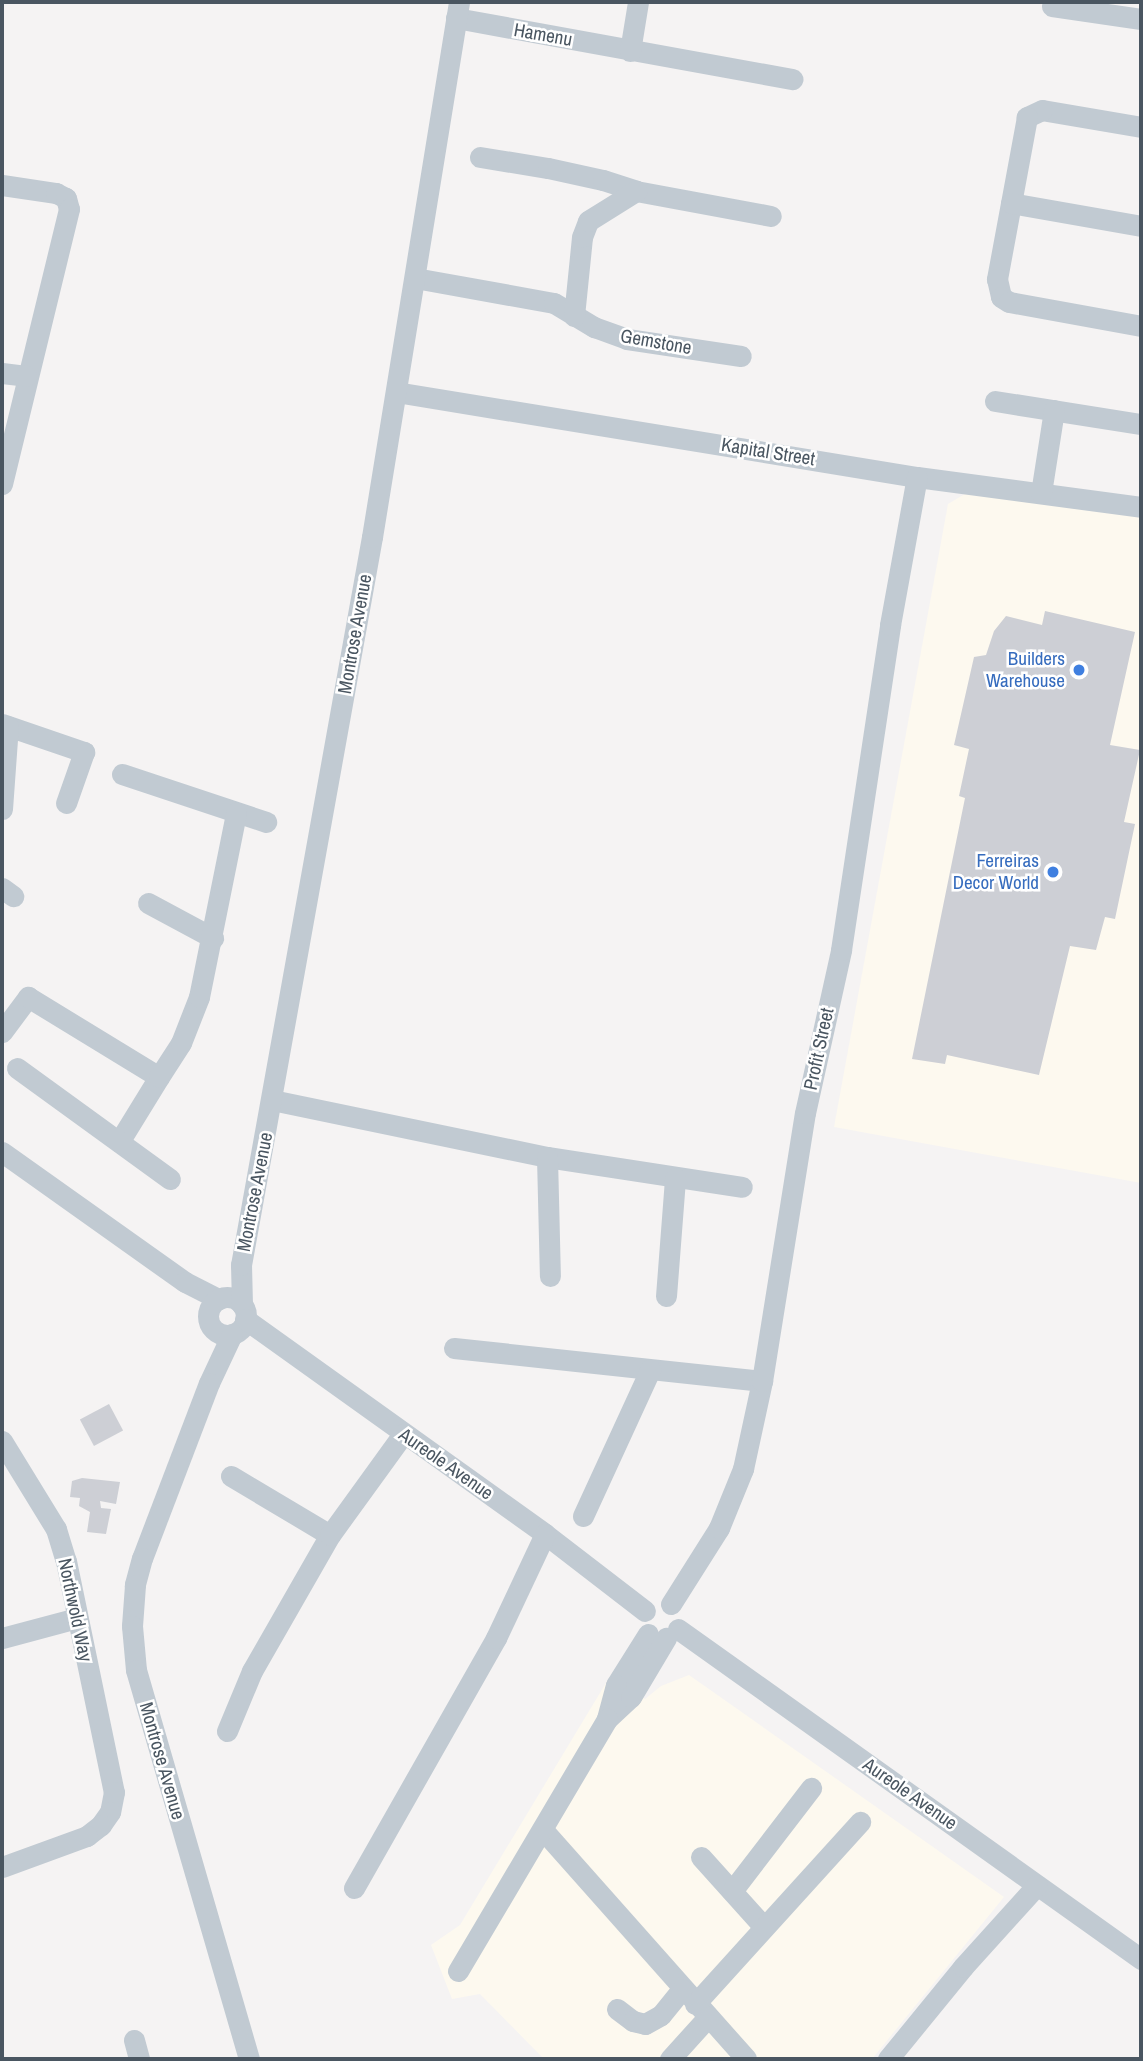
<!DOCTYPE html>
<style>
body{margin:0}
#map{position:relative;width:1143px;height:2061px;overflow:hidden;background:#f5f3f3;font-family:"Archivo Narrow",sans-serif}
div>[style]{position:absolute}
.commercial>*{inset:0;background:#fdf9ef}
.building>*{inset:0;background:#cdcfd5;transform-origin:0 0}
.street>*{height:21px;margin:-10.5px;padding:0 10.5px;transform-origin:10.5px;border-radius:10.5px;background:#c1cad2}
.street>.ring{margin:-10.5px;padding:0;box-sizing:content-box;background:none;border:21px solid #c1cad2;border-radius:50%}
.dots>*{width:19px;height:19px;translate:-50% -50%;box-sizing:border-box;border:4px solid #fff;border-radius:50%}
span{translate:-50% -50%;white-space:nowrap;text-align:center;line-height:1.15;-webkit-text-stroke:5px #fff;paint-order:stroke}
.street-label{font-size:19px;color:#4a5661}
.shop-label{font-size:19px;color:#366cbe}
.right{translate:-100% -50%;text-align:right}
.frame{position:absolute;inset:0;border:4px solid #4a5661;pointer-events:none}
</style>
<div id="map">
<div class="commercial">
<i style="clip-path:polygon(975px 488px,1141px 513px,1141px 1183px,834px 1127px,948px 504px)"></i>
<i style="clip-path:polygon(612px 1673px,645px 1699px,661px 1686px,689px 1675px,1004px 1897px,872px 2059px,544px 2059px,480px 1994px,452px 1999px,431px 1945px,460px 1925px)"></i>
</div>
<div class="building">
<i style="clip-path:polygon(1045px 611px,1135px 632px,1110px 745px,1140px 750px,1124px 822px,1135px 824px,1115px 919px,1105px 917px,1096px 950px,1070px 946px,1039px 1075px,947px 1055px,945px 1064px,912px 1059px,965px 798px,959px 796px,969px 749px,954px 745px,974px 657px,986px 655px,994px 631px,1006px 616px,1042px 625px)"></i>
<i style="left:109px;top:1404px;width:30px;height:33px;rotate:62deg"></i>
<i style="clip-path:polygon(82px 1478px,120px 1482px,116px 1504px,100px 1501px,101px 1508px,111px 1509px,106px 1534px,87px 1532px,90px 1512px,79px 1506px,80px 1498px,70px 1497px,72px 1481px)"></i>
</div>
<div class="street">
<i style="left:1052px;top:6px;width:90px;rotate:8.3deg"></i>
<i style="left:456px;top:18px;width:342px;rotate:10.3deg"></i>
<i style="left:630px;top:51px;width:50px;rotate:-80.7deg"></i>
<i style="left:1141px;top:127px;width:100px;rotate:-170.3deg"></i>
<i style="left:1042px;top:110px;width:17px;rotate:155deg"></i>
<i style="left:1027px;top:117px;width:165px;rotate:100.5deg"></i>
<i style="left:997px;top:279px;width:18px;rotate:77deg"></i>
<i style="left:1001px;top:297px;width:9px;rotate:32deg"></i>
<i style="left:1009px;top:302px;width:134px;rotate:10.3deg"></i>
<i style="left:480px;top:157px;width:69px;rotate:9.2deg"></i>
<i style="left:548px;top:168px;width:56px;rotate:12.3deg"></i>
<i style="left:603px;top:180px;width:35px;rotate:18deg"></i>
<i style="left:636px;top:191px;width:137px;rotate:10.5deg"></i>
<i style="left:2px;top:185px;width:55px;rotate:8.4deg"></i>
<i style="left:56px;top:193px;width:11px;rotate:27deg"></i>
<i style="left:66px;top:198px;width:11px;rotate:75deg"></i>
<i style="left:69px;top:209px;width:283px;rotate:103.7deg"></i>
<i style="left:1011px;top:203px;width:132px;rotate:10deg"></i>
<i style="left:415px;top:278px;width:141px;rotate:10.2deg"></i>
<i style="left:554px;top:303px;width:47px;rotate:31deg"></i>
<i style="left:594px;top:327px;width:35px;rotate:20deg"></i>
<i style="left:627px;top:339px;width:115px;rotate:8.5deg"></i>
<i style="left:574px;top:316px;width:79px;rotate:-84.2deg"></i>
<i style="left:582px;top:237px;width:17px;rotate:-69deg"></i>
<i style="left:588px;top:221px;width:57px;rotate:-32deg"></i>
<i style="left:2px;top:373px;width:24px;rotate:7deg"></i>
<i style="left:396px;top:392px;width:528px;rotate:9.27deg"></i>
<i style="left:917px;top:477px;width:226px;rotate:7.6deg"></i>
<i style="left:995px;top:401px;width:148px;rotate:9deg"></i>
<i style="left:1041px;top:493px;width:84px;rotate:-81.1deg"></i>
<i style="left:2px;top:724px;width:87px;rotate:18.9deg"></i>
<i style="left:84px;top:752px;width:54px;rotate:109.4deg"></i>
<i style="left:122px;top:774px;width:152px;rotate:18.4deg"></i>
<i style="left:2px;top:809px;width:83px;rotate:-85.9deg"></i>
<i style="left:2px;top:888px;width:14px;rotate:36deg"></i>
<i style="left:148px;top:903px;width:74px;rotate:28.3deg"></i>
<i style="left:2px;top:1032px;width:44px;rotate:-53.4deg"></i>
<i style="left:28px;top:997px;width:153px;rotate:31.4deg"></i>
<i style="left:159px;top:1077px;width:76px;rotate:121.6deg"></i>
<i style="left:17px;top:1068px;width:189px;rotate:36deg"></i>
<i style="left:159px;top:1077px;width:40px;rotate:-57.1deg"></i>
<i style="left:181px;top:1043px;width:49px;rotate:-68.6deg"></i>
<i style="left:199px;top:997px;width:188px;rotate:-78.6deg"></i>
<i style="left:272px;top:1100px;width:281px;rotate:11.7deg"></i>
<i style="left:547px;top:1157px;width:197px;rotate:8.7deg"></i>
<i style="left:2px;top:1152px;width:224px;rotate:35.4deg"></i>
<i style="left:185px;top:1282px;width:38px;rotate:27deg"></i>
<i style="left:547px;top:1157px;width:119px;rotate:88.6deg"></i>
<i style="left:666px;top:1296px;width:118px;rotate:-85.6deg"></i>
<i class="ring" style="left:208px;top:1297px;width:17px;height:17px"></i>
<i style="left:242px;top:1305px;width:40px;rotate:-91.4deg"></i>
<i style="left:241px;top:1265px;width:740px;rotate:-79.8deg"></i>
<i style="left:372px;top:537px;width:542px;rotate:-80.76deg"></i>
<i style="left:245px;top:1319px;width:369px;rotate:35.6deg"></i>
<i style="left:545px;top:1534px;width:126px;rotate:37.6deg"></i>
<i style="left:232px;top:1334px;width:54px;rotate:115.1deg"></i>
<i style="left:209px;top:1383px;width:187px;rotate:110.9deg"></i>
<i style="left:142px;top:1558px;width:28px;rotate:105deg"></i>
<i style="left:135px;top:1585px;width:41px;rotate:94.2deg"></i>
<i style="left:132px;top:1626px;width:44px;rotate:84.8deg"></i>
<i style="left:136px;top:1670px;width:405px;rotate:73.8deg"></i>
<i style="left:454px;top:1348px;width:310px;rotate:6.1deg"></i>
<i style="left:2px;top:1441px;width:103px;rotate:58.5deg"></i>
<i style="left:56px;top:1529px;width:34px;rotate:73deg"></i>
<i style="left:66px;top:1561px;width:236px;rotate:78.3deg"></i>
<i style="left:114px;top:1792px;width:20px;rotate:101deg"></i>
<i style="left:110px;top:1812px;width:16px;rotate:125deg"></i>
<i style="left:101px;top:1825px;width:18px;rotate:142deg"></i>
<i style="left:87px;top:1836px;width:90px;rotate:160deg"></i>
<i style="left:231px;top:1476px;width:115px;rotate:30.8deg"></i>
<i style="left:583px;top:1516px;width:161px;rotate:-65.3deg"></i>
<i style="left:671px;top:1604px;width:90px;rotate:-57.7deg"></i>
<i style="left:719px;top:1528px;width:64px;rotate:-67.9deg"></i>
<i style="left:743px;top:1469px;width:90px;rotate:-77.8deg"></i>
<i style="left:762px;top:1381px;width:271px;rotate:-80.9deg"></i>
<i style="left:805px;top:1113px;width:167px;rotate:-77.5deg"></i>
<i style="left:841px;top:950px;width:329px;rotate:-81.4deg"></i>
<i style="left:890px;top:625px;width:150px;rotate:-79.7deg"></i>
<i style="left:678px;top:1629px;width:569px;rotate:35.48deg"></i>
<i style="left:648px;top:1634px;width:60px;rotate:122.1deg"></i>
<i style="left:616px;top:1685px;width:35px;rotate:105deg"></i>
<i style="left:607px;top:1719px;width:33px;rotate:-43deg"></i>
<i style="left:631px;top:1697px;width:69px;rotate:-59.3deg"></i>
<i style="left:2px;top:1638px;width:78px;rotate:-14.9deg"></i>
<i style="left:227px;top:1731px;width:65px;rotate:-67.4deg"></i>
<i style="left:252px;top:1671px;width:157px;rotate:-60.2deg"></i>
<i style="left:330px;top:1535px;width:125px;rotate:-54.1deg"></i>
<i style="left:543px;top:1830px;width:306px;rotate:48.4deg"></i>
<i style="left:701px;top:1857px;width:94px;rotate:48deg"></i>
<i style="left:354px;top:1888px;width:288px;rotate:-60.4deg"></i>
<i style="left:496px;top:1638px;width:115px;rotate:-64.8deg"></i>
<i style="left:732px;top:1891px;width:130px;rotate:-52.5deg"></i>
<i style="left:458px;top:1971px;width:293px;rotate:-59.4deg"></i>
<i style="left:695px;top:2004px;width:246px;rotate:-47.8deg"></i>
<i style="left:617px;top:2009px;width:20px;rotate:37deg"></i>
<i style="left:633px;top:2021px;width:12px;rotate:14deg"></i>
<i style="left:645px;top:2024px;width:18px;rotate:-29deg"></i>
<i style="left:661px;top:2015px;width:33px;rotate:-51deg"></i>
<i style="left:134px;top:2040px;width:20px;rotate:75deg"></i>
<i style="left:670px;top:2059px;width:57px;rotate:-47.9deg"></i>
<i style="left:888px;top:2059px;width:119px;rotate:-50.8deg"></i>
<i style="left:963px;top:1967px;width:110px;rotate:-47.9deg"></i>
</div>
<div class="dots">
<i style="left:1079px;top:670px;background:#3f7fe0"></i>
<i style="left:1053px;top:872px;background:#3f7fe0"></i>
</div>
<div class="street-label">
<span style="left:543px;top:35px;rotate:10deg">Hamenu</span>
<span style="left:656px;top:342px;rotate:10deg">Gemstone</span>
<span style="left:768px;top:452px;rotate:9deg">Kapital Street</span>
<span style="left:355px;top:634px;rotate:-80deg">Montrose Avenue</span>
<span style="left:819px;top:1049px;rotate:-78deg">Profit Street</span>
<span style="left:255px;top:1192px;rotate:-79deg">Montrose Avenue</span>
<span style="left:446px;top:1464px;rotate:35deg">Aureole Avenue</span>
<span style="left:75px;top:1610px;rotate:78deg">Northwold Way</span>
<span style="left:162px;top:1761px;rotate:74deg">Montrose Avenue</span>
<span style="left:910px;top:1794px;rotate:35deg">Aureole Avenue</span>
</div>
<div class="shop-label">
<span class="right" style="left:1065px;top:670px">Builders<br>Warehouse</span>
<span class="right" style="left:1039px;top:872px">Ferreiras<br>Decor World</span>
</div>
<div class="frame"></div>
</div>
